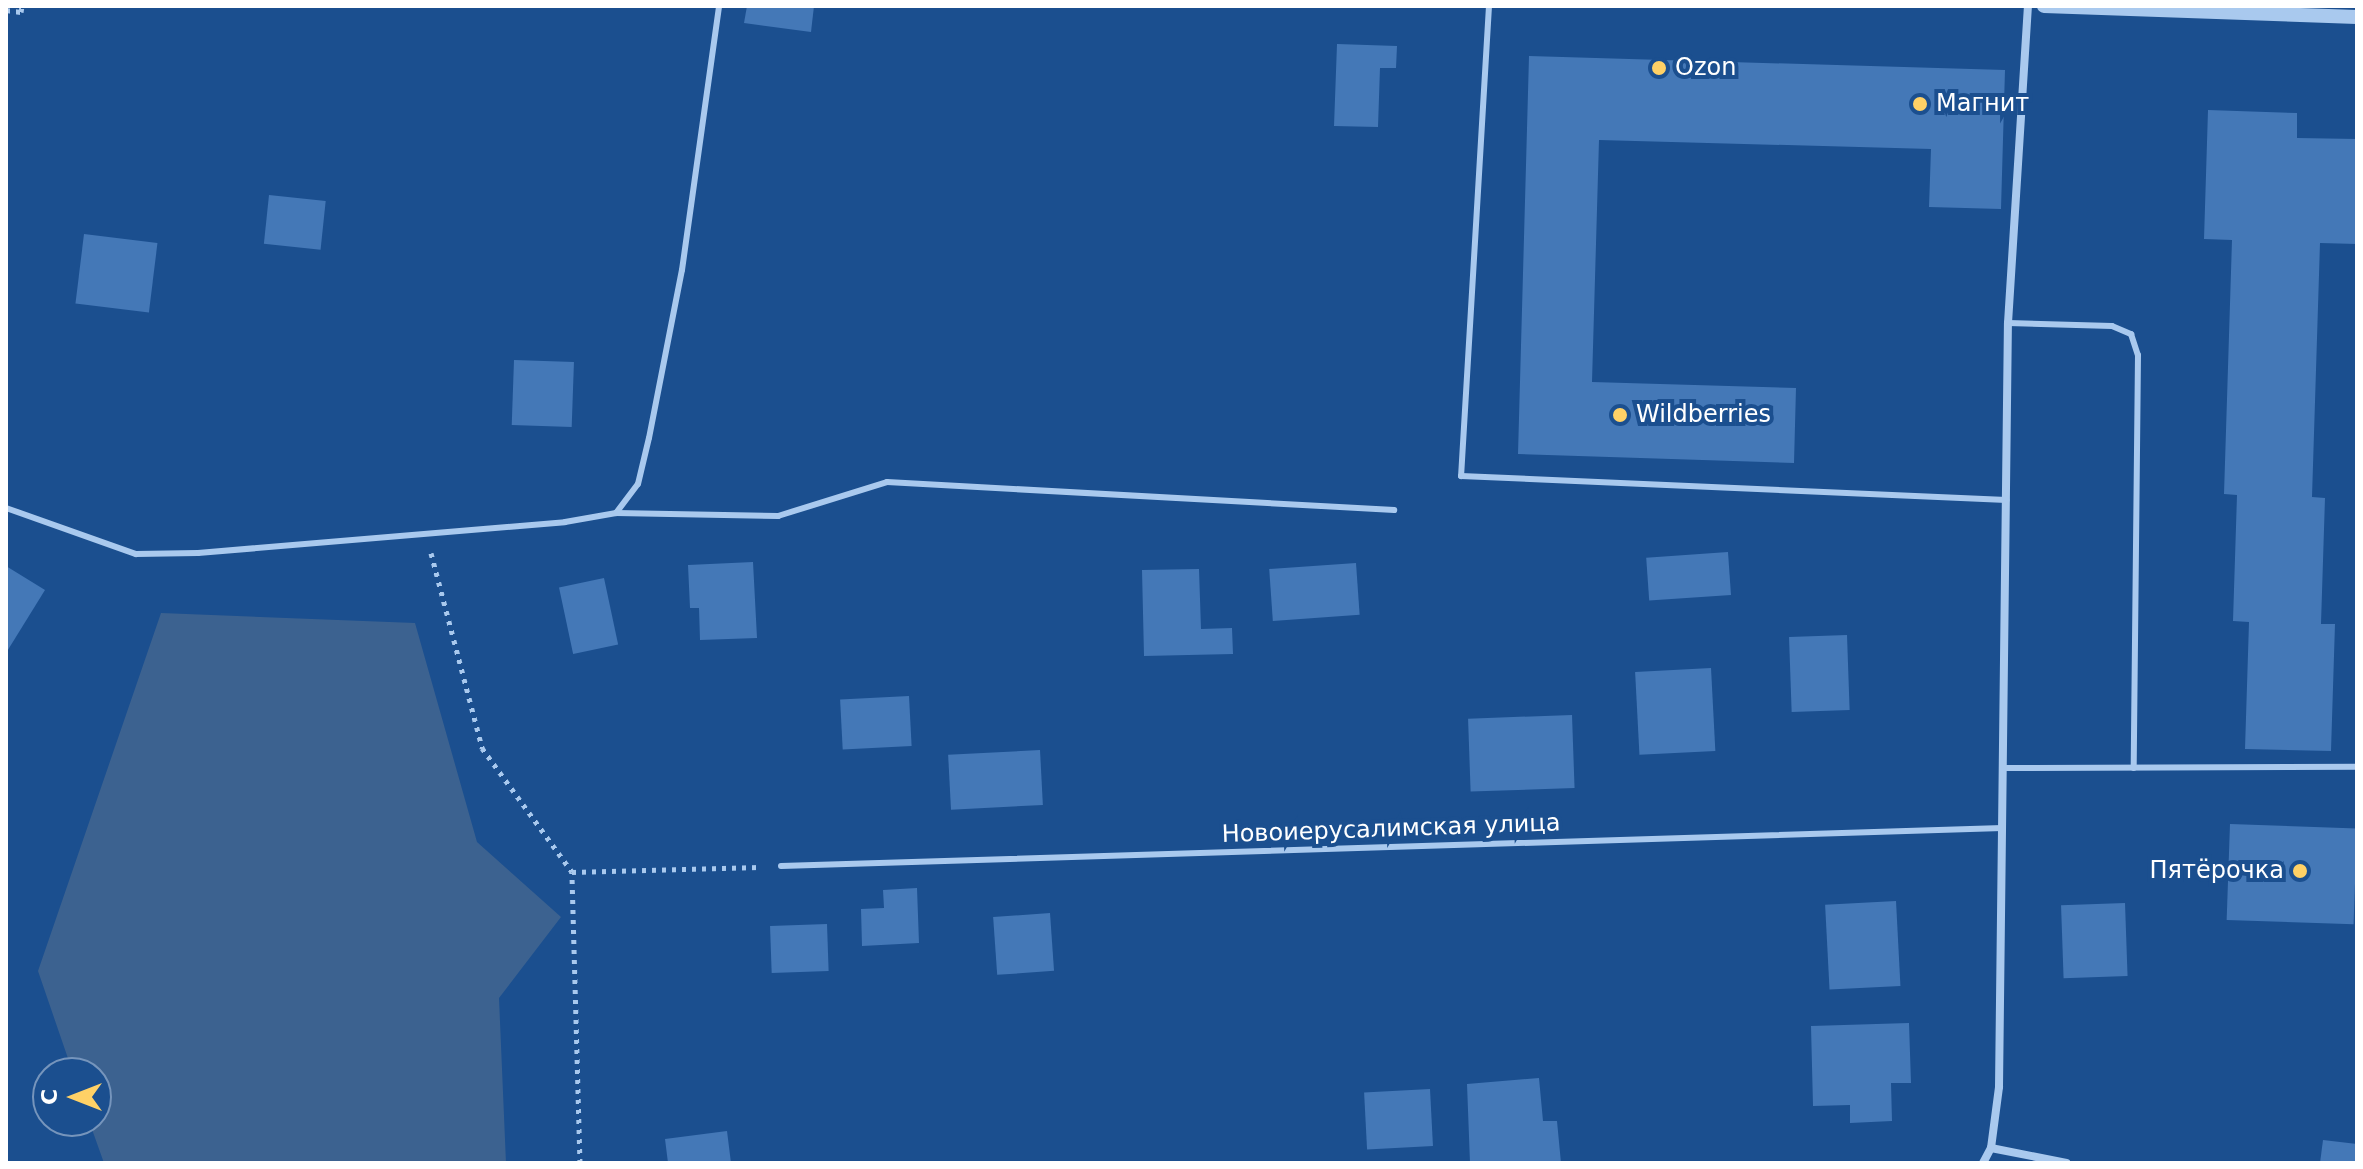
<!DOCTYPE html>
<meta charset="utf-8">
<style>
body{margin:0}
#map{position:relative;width:2363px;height:1169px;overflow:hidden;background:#1b4f8f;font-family:"DejaVu Sans",sans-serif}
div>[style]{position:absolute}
.water>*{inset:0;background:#3c6290}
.building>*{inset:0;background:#4478b7;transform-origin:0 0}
.path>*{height:5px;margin-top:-2.5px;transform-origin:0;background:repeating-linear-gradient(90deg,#a9c9ee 0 4px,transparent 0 10px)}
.service>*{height:6px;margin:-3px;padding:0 3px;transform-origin:3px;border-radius:3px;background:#a9c9ee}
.minor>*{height:8px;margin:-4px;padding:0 4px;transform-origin:4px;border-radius:4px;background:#a9c9ee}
.tertiary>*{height:14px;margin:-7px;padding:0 7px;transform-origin:7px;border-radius:7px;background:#a9c9ee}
.dots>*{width:22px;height:22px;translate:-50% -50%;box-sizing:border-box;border:4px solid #1b4f8f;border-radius:50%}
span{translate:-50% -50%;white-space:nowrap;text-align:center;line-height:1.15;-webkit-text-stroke:8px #1b4f8f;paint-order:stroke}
.poi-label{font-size:24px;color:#fff}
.left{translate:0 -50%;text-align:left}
.right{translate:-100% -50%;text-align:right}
.street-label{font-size:24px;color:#fff}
.frame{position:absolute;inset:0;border:8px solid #fff;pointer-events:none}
.north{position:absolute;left:32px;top:1057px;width:80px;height:80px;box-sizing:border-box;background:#1b4f8f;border:2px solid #7695bc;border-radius:50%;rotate:270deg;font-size:22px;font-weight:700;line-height:32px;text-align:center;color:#fff}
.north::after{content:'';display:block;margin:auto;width:28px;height:36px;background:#ffd166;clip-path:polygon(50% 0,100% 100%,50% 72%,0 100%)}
</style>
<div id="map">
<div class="water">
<i style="clip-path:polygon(161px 613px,415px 623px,477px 842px,561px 917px,499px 998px,506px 1163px,104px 1163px,89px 1121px,96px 1121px,96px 1073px,73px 1073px,38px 971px)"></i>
</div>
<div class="building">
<i style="clip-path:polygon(747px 6px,814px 6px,811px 32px,744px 23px)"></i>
<i style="clip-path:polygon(1337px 44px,1397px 46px,1396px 68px,1380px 68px,1378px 127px,1334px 126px)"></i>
<i style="clip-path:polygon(1529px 56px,2005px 70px,2001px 209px,1929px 207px,1931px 149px,1599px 140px,1592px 382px,1796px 388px,1794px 463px,1518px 454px)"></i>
<i style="clip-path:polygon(2208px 110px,2297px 113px,2297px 138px,2357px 139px,2357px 244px,2320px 243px,2312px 497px,2325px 498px,2321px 624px,2335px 624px,2331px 751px,2245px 749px,2249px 622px,2233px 621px,2237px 495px,2224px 494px,2232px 240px,2204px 239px)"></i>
<i style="left:269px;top:195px;width:57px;height:49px;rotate:6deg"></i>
<i style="left:84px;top:234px;width:74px;height:70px;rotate:7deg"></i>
<i style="left:514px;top:360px;width:60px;height:65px;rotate:2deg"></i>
<i style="left:1728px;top:552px;width:43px;height:82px;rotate:86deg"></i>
<i style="clip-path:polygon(753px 562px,757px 638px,700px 640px,699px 608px,690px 608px,688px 565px)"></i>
<i style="left:1356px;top:563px;width:52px;height:87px;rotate:86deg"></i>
<i style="clip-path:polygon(6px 566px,45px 590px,6px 653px)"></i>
<i style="clip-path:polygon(1199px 569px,1201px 629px,1232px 628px,1233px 654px,1144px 656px,1142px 570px)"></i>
<i style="left:604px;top:578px;width:68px;height:46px;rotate:78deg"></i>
<i style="left:1847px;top:635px;width:75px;height:58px;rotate:88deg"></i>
<i style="left:1711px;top:668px;width:83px;height:76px;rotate:87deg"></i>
<i style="left:909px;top:696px;width:50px;height:69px;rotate:87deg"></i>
<i style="left:1572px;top:715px;width:73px;height:104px;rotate:88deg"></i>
<i style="left:1040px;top:750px;width:55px;height:92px;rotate:87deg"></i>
<i style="left:2230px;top:824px;width:127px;height:96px;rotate:2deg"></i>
<i style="clip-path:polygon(917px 888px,919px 943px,862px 946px,861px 909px,884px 908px,883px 890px)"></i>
<i style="left:1896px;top:901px;width:85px;height:71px;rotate:87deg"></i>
<i style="left:2125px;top:903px;width:73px;height:64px;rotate:88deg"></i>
<i style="left:1050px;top:913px;width:58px;height:57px;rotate:86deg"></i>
<i style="left:827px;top:924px;width:47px;height:57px;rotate:88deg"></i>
<i style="clip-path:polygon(1909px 1023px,1911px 1083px,1891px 1083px,1892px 1121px,1850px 1123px,1850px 1105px,1813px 1106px,1811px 1026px)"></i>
<i style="clip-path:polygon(1539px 1078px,1543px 1121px,1557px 1121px,1561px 1163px,1470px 1163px,1467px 1084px)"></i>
<i style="left:1430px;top:1089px;width:57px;height:66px;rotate:87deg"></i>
<i style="clip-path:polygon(727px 1131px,731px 1163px,668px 1163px,665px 1139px)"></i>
<i style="clip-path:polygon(2323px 1140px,2357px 1144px,2357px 1163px,2320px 1163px)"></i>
</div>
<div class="path">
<i style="left:6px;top:10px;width:15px;rotate:8deg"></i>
<i style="left:21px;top:12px;width:6px;rotate:-81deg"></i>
<i style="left:431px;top:553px;width:202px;rotate:75.3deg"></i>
<i style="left:482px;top:748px;width:153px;rotate:54deg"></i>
<i style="left:580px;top:1163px;width:291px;rotate:-91.6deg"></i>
<i style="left:572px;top:872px;width:188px;rotate:-1.5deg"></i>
</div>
<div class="service">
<i style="left:1489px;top:6px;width:471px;rotate:93.4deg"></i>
<i style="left:1461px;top:476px;width:546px;rotate:2.52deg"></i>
<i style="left:2008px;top:323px;width:104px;rotate:1.7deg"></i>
<i style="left:2112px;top:326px;width:21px;rotate:23deg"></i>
<i style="left:2131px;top:334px;width:22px;rotate:72deg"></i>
<i style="left:2138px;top:355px;width:413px;rotate:90.6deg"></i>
<i style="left:6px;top:508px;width:138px;rotate:19.5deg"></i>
<i style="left:136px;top:554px;width:62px;rotate:-0.9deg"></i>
<i style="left:198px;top:553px;width:368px;rotate:-4.8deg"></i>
<i style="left:565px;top:522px;width:52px;rotate:-10deg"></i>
<i style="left:616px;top:513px;width:36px;rotate:-53deg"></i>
<i style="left:638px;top:484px;width:47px;rotate:-76.6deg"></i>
<i style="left:649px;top:438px;width:171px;rotate:-78.9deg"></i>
<i style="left:682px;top:270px;width:267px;rotate:-82deg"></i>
<i style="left:616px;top:513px;width:162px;rotate:1.1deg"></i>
<i style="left:778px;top:516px;width:114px;rotate:-17.3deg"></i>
<i style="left:887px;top:482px;width:508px;rotate:3.16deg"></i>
<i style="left:2003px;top:768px;width:354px;rotate:-0.2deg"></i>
<i style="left:781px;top:866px;width:1222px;rotate:-1.78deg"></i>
</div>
<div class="minor">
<i style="left:1991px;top:1148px;width:77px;rotate:11.2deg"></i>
<i style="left:1983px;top:1163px;width:17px;rotate:-62deg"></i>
<i style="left:1991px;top:1148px;width:62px;rotate:-82.5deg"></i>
<i style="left:1999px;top:1087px;width:764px;rotate:-89.33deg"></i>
<i style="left:2008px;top:323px;width:318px;rotate:-86.4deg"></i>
</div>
<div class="tertiary">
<i style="left:2044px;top:6px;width:313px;rotate:2deg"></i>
</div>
<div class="dots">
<i style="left:1659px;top:68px;background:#ffd166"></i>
<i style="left:1920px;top:104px;background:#ffd166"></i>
<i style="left:1620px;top:415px;background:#ffd166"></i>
<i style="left:2300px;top:871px;background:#ffd166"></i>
</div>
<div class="poi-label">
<span class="left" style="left:1675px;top:68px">Ozon</span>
<span class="left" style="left:1936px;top:104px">Магнит</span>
<span class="left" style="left:1636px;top:415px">Wildberries</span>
<span class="right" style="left:2284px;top:871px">Пятёрочка</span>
</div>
<div class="street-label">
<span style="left:1391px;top:829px;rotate:-2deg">Новоиерусалимская улица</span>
</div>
<div class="frame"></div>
<div class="north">С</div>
</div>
